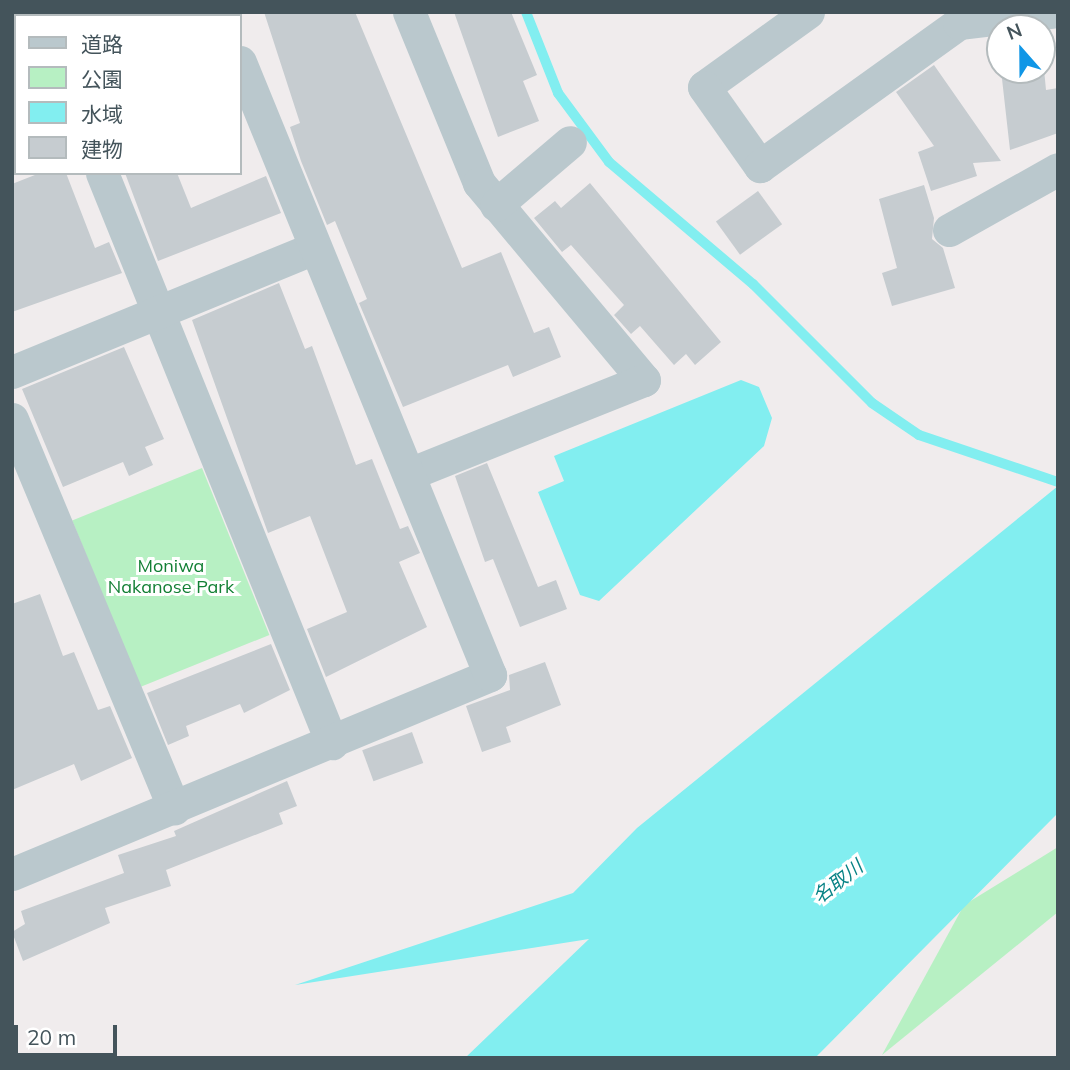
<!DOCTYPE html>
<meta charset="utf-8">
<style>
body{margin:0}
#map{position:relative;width:1070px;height:1070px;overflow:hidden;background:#f0eced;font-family:Mulish,"Noto Sans JP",sans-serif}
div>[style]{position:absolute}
.green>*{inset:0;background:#b7f0c3;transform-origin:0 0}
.water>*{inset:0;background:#82eef0}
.stream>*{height:10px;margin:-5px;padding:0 5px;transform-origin:5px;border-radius:5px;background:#82eef0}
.building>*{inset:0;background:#c6ccd0;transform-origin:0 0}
.street>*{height:33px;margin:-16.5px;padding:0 16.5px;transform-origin:16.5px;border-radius:16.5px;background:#bac8cd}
span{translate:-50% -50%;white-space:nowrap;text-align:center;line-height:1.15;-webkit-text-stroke:6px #fff;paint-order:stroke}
.park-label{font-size:18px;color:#127f34}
.water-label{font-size:19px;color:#088386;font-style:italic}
.frame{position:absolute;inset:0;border:14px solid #44545b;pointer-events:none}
.legend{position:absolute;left:14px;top:14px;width:228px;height:161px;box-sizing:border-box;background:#fff;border:2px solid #b4bbbd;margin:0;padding:9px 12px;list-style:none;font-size:21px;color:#44545b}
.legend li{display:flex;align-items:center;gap:14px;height:35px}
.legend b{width:35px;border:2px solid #b4bbbd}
.north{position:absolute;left:986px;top:14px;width:70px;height:70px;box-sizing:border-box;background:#fff;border:2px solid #b4bbbd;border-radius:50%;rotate:339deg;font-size:19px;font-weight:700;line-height:28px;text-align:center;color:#44545b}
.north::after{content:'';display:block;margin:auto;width:24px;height:32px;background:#1096e6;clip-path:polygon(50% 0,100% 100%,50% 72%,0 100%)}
.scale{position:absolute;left:14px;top:1025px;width:103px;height:32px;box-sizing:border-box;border:4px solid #44545b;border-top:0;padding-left:9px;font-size:21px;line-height:24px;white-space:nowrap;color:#44545b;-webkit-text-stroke:5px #fff;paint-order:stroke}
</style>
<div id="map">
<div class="green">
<i style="left:202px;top:468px;width:180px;height:140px;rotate:68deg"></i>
<i style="clip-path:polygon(1058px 847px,1058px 912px,882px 1055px,964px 905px)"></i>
</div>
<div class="water">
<i style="clip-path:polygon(741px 380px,759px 387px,772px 418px,764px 446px,599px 601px,580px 595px,538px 492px,564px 481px,554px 456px)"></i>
<i style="clip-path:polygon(1058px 486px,1058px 813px,815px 1058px,465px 1058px,589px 939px,295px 985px,573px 893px,637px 828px)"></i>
</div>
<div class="stream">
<i style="left:526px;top:12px;width:87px;rotate:68.4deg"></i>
<i style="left:558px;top:93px;width:86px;rotate:53.5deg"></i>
<i style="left:609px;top:162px;width:189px;rotate:40.3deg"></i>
<i style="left:753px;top:284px;width:168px;rotate:45deg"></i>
<i style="left:872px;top:403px;width:57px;rotate:34.2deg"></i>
<i style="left:919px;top:435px;width:147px;rotate:18.7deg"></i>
</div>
<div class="building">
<i style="clip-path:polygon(264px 12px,355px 12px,462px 268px,501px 252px,534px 333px,549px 327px,561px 357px,513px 377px,508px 365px,403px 407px,359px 303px,367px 299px,335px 221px,327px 225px,301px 161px,290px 127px,300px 123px)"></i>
<i style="clip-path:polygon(454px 12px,511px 12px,537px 75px,523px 81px,539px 121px,498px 137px)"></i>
<i style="clip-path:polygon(1042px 48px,1046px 90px,1058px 88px,1058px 133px,1010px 150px,1001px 70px,1042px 70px)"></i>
<i style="clip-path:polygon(934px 65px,1001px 161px,973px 163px,977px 176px,931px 191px,918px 152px,934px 146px,896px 92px)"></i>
<i style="clip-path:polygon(40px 173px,66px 173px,95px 248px,109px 242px,122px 273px,12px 312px,12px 184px)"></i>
<i style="clip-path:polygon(125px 173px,177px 173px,191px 208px,266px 176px,281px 213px,158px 261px)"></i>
<i style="clip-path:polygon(590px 183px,721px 342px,695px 365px,686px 354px,674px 365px,640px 326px,631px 334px,614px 315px,624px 305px,571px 245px,562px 252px,534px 218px,555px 201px,561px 208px)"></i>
<i style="clip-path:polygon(924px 185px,934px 218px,932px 239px,943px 248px,955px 288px,892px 306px,882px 273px,897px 268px,879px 199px)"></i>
<i style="left:758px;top:191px;width:41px;height:52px;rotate:54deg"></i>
<i style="clip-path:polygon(279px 283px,305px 349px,312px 346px,356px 465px,372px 459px,400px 529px,408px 526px,420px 553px,399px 562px,427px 627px,326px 677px,307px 629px,347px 612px,310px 516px,268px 533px,192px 320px)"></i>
<i style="clip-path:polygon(124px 347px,164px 439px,145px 447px,153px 465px,129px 476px,123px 462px,63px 487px,22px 389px)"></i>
<i style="clip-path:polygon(487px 463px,538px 587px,556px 580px,567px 609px,520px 627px,493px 559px,485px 562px,455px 476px)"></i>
<i style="clip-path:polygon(40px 594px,63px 656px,74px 652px,98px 710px,110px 706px,132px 758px,81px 781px,74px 764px,12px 790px,12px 604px)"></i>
<i style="clip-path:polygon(271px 644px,290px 690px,244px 713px,240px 704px,186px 726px,189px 736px,168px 745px,147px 693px)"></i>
<i style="clip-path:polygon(545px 662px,561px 705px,506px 727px,511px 742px,482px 752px,466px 706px,510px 690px,509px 675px)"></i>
<i style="left:412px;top:732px;width:33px;height:53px;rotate:70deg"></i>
<i style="clip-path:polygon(287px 781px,297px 806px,279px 813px,283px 824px,166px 870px,171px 886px,105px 908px,110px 923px,23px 961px,12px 932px,25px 924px,21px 911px,124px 873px,118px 855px,176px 836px,174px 831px)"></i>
</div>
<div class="street">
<i style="left:36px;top:12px;width:4px;rotate:76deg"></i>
<i style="left:221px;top:12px;width:4px;rotate:76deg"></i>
<i style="left:409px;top:12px;width:185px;rotate:67.7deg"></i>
<i style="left:479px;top:183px;width:257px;rotate:50.1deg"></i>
<i style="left:644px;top:380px;width:251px;rotate:158.2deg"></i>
<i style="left:808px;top:12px;width:128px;rotate:144.2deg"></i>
<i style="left:704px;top:87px;width:97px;rotate:54.7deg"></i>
<i style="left:760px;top:166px;width:245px;rotate:-35.7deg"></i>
<i style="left:959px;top:23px;width:93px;rotate:-6.8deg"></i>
<i style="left:12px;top:144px;width:4px;rotate:-14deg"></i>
<i style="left:102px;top:173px;width:615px;rotate:68.03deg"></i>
<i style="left:496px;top:205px;width:97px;rotate:-40.4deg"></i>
<i style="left:949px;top:230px;width:125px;rotate:-29.2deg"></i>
<i style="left:12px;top:372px;width:324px;rotate:-22.3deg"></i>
<i style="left:12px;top:419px;width:422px;rotate:67.4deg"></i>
<i style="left:12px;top:874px;width:518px;rotate:-22.6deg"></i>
<i style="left:490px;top:675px;width:662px;rotate:-112.19deg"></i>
</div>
<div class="park-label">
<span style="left:171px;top:577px">Moniwa<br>Nakanose Park</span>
</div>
<div class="water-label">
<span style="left:838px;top:882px;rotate:-38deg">名取川</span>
</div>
<div class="frame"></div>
<ul class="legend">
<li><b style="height:9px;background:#bac8cd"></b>道路</li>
<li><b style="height:19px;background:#b7f0c3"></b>公園</li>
<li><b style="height:19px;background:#82eef0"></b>水域</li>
<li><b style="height:19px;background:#c6ccd0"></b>建物</li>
</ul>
<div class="north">N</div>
<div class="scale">20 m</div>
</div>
